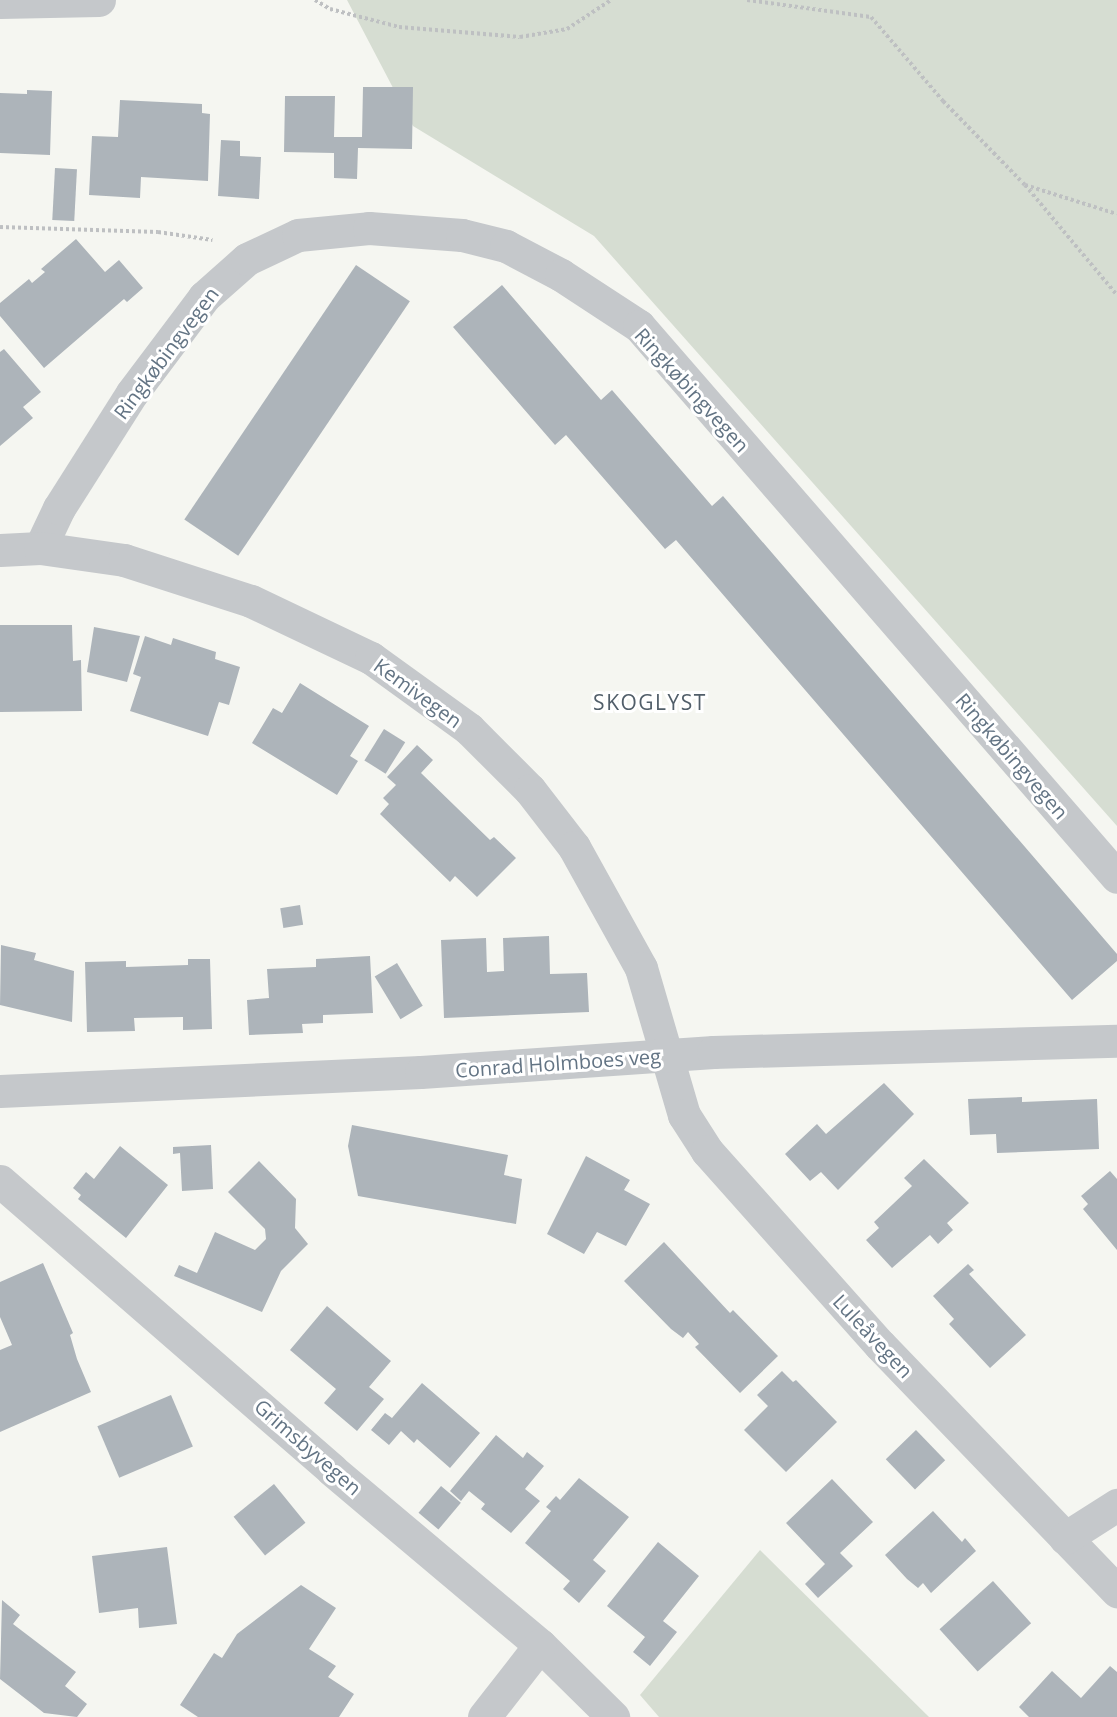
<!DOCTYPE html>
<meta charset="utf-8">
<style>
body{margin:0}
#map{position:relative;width:1117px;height:1717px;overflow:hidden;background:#f5f6f1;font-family:"Open Sans",sans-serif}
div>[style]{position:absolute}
.green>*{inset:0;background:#d6ddd2}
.building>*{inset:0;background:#adb4ba;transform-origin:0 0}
.path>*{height:4px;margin-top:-2px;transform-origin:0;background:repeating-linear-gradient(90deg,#bec0c2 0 3px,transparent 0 6px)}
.minor>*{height:33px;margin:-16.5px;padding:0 16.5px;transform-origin:16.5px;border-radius:16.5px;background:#c5c8cb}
span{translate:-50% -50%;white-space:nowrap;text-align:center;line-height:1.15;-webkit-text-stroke:6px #fff;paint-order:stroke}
.street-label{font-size:20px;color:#637484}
.neighbourhood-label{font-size:21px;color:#515e69;letter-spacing:1.5px}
</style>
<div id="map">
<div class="green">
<i style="clip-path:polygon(347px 0,1117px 0,1117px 826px,594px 236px,413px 126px)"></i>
<i style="clip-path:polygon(760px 1550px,929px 1717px,659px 1717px,640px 1695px)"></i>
</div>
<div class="building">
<i style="clip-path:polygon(363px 87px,413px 87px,412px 149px,358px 148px,357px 179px,334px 178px,334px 153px,284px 152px,285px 96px,335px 96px,334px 137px,362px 137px)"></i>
<i style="clip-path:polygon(27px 90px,52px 91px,50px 155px,0 153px,0 93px,27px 94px)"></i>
<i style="clip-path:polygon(120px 100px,202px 104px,202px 113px,210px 114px,208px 181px,141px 177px,140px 198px,89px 195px,92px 136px,118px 137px)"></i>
<i style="clip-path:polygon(221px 140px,240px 141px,240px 156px,261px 157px,259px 199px,218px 196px)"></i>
<i style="left:55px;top:168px;width:22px;height:52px;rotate:3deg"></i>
<i style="clip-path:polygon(76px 239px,105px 272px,119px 260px,143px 288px,127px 302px,124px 299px,44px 368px,0 316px,0 303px,29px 279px,32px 283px,45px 272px,41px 269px)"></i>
<i style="left:356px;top:265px;width:65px;height:307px;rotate:34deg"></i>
<i style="clip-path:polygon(502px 285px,601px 400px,612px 390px,712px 506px,723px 496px,1117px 954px,1117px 961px,1072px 1000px,676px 540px,665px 549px,566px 435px,555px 445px,453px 327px)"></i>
<i style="clip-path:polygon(4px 349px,41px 392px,23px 407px,33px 418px,0 446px,0 352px)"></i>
<i style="clip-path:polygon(0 625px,72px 625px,73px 661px,81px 660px,82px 711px,0 712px)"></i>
<i style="clip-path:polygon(94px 627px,140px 636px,127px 682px,87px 672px)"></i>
<i style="clip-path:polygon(145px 636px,171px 645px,173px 638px,216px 652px,215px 659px,240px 667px,229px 705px,219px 702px,208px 736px,130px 711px,141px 677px,133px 674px)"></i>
<i style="clip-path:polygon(300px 683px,369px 726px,350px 756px,358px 761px,337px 795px,252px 743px,273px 708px,282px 713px)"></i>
<i style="left:384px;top:729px;width:25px;height:37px;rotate:32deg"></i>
<i style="clip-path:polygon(417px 745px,433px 760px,421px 773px,490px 840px,494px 837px,516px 858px,477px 897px,455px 876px,450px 882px,380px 814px,389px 804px,383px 798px,396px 785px,387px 777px)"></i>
<i style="left:300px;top:905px;width:20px;height:20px;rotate:81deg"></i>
<i style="clip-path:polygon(549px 936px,550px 974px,587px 973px,589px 1012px,444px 1018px,441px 940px,486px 938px,487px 972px,504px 971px,503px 938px)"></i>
<i style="clip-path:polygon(1px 945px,36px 953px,34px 960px,74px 971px,72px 1022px,0 1005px)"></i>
<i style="clip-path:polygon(370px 956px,373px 1013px,323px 1015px,323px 1023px,302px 1024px,303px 1033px,249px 1035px,247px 1000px,269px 998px,267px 969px,316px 967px,316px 959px)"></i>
<i style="clip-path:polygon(188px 959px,210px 959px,212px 1029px,183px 1030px,183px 1017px,134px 1018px,135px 1031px,87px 1032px,85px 962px,126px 961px,126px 967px,188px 965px)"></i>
<i style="left:397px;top:963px;width:50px;height:26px;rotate:59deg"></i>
<i style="clip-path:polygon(884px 1083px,914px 1114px,838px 1190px,821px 1172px,810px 1181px,785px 1154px,817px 1124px,826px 1134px)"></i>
<i style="clip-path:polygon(1022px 1097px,1022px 1102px,1097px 1099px,1099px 1149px,997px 1153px,996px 1134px,970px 1135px,968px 1099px)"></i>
<i style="clip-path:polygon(352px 1125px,508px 1155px,504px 1175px,522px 1179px,516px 1224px,358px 1196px,348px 1146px)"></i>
<i style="clip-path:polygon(211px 1145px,213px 1189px,182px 1191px,180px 1153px,173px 1154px,173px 1147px)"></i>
<i style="clip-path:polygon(120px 1146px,168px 1185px,126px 1238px,78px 1199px,81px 1195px,73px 1188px,86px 1172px,94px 1179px)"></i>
<i style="clip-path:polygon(586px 1156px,630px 1180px,624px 1190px,650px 1204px,626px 1246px,597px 1232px,584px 1254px,547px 1234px)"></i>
<i style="clip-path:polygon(924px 1159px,969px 1203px,947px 1223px,953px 1230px,938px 1244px,930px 1235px,892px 1268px,866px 1240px,879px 1228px,874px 1222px,912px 1186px,904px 1178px)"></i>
<i style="clip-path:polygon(259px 1161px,296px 1199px,295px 1228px,308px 1244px,281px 1271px,262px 1312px,174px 1276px,179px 1265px,197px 1273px,215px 1232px,255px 1250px,266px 1239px,265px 1229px,228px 1192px)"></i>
<i style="clip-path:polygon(1110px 1171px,1117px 1179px,1117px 1250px,1083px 1209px,1088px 1204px,1081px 1196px)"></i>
<i style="clip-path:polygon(664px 1242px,730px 1313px,733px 1310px,778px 1356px,740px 1393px,695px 1347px,699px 1344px,688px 1332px,683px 1338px,671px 1329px,624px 1281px)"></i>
<i style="clip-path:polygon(43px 1263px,73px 1333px,70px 1335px,77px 1359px,91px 1392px,0 1432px,0 1350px,12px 1345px,0 1317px,0 1282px)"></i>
<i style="clip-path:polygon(968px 1264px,974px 1270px,969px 1274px,1026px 1335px,990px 1368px,949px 1324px,954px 1319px,933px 1296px)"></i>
<i style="clip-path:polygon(327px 1306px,391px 1361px,369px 1387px,384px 1399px,357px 1431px,324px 1403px,336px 1389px,290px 1350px)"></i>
<i style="clip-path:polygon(782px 1371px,793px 1382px,796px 1380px,837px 1422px,786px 1472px,744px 1430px,768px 1406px,757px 1395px)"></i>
<i style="clip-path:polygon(422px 1383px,480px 1433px,450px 1468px,417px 1439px,414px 1443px,401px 1431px,389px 1445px,371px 1430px,385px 1413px,392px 1418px)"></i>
<i style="left:171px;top:1395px;width:56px;height:80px;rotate:67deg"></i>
<i style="left:916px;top:1430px;width:42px;height:42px;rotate:46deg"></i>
<i style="clip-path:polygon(496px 1435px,523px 1458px,527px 1452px,544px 1466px,525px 1489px,540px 1501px,511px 1533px,481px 1509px,485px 1504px,469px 1491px,461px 1501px,450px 1491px)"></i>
<i style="clip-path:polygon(579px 1478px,629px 1517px,593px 1560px,606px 1571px,579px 1603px,563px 1589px,570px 1581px,525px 1543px,551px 1511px,546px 1507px,556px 1496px,560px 1500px)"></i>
<i style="clip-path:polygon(832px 1479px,873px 1522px,840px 1553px,853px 1566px,818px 1598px,805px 1584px,825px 1564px,786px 1523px)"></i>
<i style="left:274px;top:1484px;width:50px;height:52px;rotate:51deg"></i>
<i style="left:441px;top:1486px;width:26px;height:35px;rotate:40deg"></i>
<i style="clip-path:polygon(933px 1511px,962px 1542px,965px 1538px,976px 1551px,931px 1593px,923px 1583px,918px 1588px,907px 1579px,885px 1555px)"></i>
<i style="clip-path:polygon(658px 1542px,699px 1576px,663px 1621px,677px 1632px,650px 1666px,633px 1652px,645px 1637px,607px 1606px)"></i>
<i style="clip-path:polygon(167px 1547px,177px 1624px,139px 1628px,138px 1608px,99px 1613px,92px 1556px)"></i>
<i style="left:993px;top:1581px;width:57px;height:72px;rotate:48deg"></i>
<i style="clip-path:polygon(301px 1585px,336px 1608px,309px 1649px,336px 1666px,328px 1677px,354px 1694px,339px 1717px,198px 1717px,180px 1705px,214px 1653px,222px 1658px,237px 1634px)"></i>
<i style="clip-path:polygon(2px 1600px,20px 1615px,13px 1624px,76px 1672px,65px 1686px,87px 1704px,77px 1717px,44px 1713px,0 1679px)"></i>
<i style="clip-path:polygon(1110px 1666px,1117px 1672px,1117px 1717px,1029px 1717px,1019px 1707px,1052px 1671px,1081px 1698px)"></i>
</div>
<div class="path">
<i style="left:315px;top:0;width:17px;rotate:31deg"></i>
<i style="left:330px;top:9px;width:71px;rotate:14.6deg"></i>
<i style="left:399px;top:27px;width:121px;rotate:4.7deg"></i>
<i style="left:520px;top:37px;width:48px;rotate:-9.7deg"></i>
<i style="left:567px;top:29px;width:53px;rotate:-33.4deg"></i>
<i style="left:747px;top:0;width:125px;rotate:7.8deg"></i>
<i style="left:871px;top:17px;width:111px;rotate:49.4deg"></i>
<i style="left:943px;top:101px;width:117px;rotate:45.7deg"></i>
<i style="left:1025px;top:185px;width:96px;rotate:17.5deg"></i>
<i style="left:1025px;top:185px;width:143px;rotate:50.1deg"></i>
<i style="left:0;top:227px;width:158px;rotate:1.8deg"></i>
<i style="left:158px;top:232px;width:55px;rotate:8.4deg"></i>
</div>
<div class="minor">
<i style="left:0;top:2px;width:99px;rotate:-1.2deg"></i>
<i style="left:40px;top:548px;width:44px;rotate:-64.6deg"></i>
<i style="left:59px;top:508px;width:136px;rotate:-57.6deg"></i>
<i style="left:132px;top:393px;width:120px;rotate:-53.1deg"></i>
<i style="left:204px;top:297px;width:57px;rotate:-41.5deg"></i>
<i style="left:247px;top:259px;width:56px;rotate:-25.2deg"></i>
<i style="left:298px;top:235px;width:71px;rotate:-5.6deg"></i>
<i style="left:369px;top:228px;width:93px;rotate:4.3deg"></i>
<i style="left:462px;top:235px;width:45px;rotate:14deg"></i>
<i style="left:506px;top:246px;width:62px;rotate:27.8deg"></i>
<i style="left:561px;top:275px;width:93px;rotate:33.2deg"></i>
<i style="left:639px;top:326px;width:729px;rotate:49.06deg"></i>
<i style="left:0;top:550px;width:40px;rotate:-2.9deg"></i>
<i style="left:40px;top:548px;width:85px;rotate:8.1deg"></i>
<i style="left:124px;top:560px;width:133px;rotate:17.9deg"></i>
<i style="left:251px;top:601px;width:133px;rotate:25.4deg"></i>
<i style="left:371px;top:658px;width:121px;rotate:35.9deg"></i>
<i style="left:469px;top:729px;width:86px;rotate:45deg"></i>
<i style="left:530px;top:790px;width:72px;rotate:52.3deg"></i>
<i style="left:574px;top:847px;width:138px;rotate:61deg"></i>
<i style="left:641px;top:968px;width:153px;rotate:73.7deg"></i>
<i style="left:684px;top:1115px;width:43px;rotate:57.4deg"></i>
<i style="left:707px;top:1151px;width:260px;rotate:48.3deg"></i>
<i style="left:880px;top:1345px;width:342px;rotate:46.1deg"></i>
<i style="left:0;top:1091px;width:421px;rotate:-2.6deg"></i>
<i style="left:421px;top:1072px;width:293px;rotate:-3.9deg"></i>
<i style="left:713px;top:1052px;width:404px;rotate:-1.6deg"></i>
<i style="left:0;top:1181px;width:440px;rotate:41deg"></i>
<i style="left:332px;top:1470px;width:272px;rotate:40.1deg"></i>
<i style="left:540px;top:1645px;width:103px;rotate:44.6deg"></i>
<i style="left:1065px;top:1538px;width:62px;rotate:-32.4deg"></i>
<i style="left:484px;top:1717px;width:91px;rotate:-52.1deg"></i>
</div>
<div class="street-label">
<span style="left:166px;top:353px;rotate:-53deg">Ringkøbingvegen</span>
<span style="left:692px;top:390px;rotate:48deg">Ringkøbingvegen</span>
<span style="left:418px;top:693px;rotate:36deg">Kemivegen</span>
<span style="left:1012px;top:756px;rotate:49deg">Ringkøbingvegen</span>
<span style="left:558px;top:1063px;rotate:-4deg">Conrad Holmboes veg</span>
<span style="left:873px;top:1336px;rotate:47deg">Luleåvegen</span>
<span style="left:308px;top:1447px;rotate:41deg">Grimsbyvegen</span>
</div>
<div class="neighbourhood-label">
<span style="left:650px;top:702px">SKOGLYST</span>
</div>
</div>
